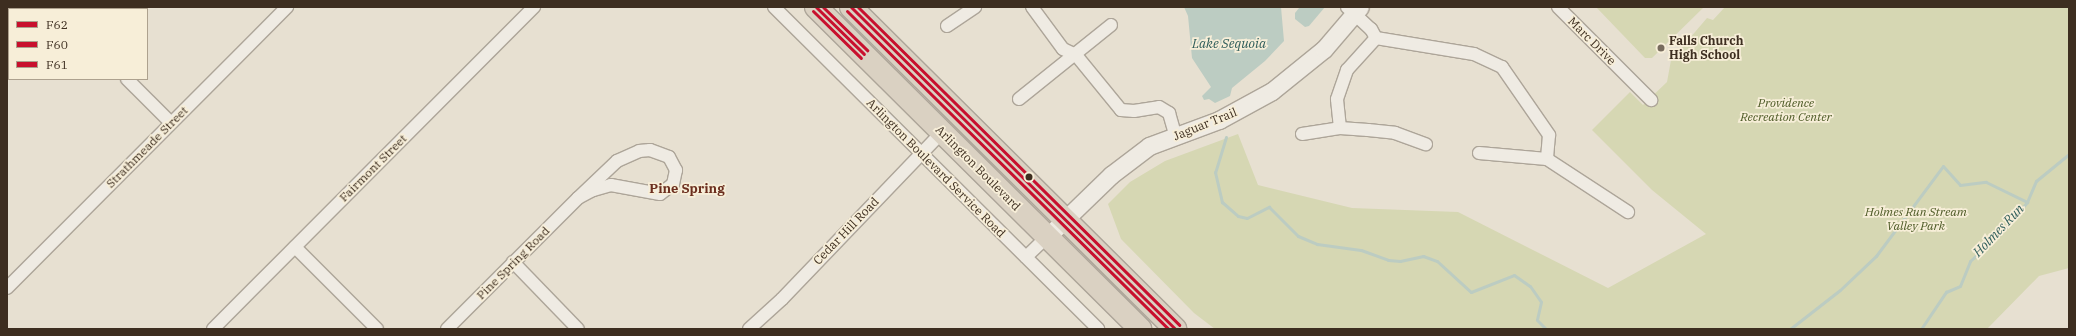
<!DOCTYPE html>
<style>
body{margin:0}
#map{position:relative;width:2076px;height:336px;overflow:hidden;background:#e7e0d1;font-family:"IBM Plex Serif",serif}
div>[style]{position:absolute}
.green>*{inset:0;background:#d6d7b3}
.water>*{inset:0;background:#bcccc2}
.stream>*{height:3px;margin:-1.5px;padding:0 1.5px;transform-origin:1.5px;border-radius:1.5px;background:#bcccc2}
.roads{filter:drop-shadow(1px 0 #ada599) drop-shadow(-1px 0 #ada599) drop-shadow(0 1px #ada599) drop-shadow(0 -1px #ada599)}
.street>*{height:12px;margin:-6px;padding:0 6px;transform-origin:6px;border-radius:6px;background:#efebe3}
.secondary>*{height:17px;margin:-8.5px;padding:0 8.5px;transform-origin:8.5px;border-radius:8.5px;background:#efebe3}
.highway>*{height:22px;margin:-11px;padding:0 11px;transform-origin:11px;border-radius:11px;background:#dad1c2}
.bus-1>*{height:3px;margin:-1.5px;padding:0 1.5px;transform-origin:1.5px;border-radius:1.5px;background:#c8102e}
.bus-2>*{height:3px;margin:-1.5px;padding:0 1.5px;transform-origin:1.5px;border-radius:1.5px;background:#c8102e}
.bus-3>*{height:3px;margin:-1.5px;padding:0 1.5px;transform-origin:1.5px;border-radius:1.5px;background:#c8102e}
.dots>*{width:11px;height:11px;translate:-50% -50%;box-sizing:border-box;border:2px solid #f7eed8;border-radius:50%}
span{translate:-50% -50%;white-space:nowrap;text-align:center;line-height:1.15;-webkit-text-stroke:3.5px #f7eed8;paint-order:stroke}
.street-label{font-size:12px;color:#3d2e20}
.poi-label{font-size:12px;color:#3d2e20;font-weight:700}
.left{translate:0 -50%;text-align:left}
.park-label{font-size:12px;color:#4d5a26;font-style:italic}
.water-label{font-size:13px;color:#2f5d5a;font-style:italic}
.neighbourhood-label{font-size:13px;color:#6b2e1e;font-weight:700}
.frame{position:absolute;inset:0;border:8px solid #3d2e20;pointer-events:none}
.legend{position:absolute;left:8px;top:8px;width:140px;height:72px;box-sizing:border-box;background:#f7eed8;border:1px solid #ada18e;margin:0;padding:5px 7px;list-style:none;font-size:12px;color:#3d2e20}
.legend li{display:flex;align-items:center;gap:8px;height:20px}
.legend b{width:20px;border:1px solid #ada18e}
</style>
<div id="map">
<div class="green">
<i style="clip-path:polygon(1596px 7px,1704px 7px,1652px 58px,1645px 58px)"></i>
<i style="clip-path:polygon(1725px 7px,2069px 7px,2069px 268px,2039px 276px,1987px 329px,1215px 329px,1194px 313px,1121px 239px,1108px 204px,1130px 182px,1165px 161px,1238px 134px,1258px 185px,1352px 208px,1458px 212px,1608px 288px,1706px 234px,1652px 190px,1592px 130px,1630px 92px,1643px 105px,1667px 82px,1671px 60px,1707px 18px,1713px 20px)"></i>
</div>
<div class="water">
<i style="clip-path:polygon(1184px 7px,1281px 7px,1284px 41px,1265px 61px,1232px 88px,1230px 96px,1215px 103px,1209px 99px,1204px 100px,1202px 96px,1211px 87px,1192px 58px,1188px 16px)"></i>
<i style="clip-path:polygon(1325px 7px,1309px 26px,1305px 27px,1295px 19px,1295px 13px,1299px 8px)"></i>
</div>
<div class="stream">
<i style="left:1226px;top:137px;width:37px;rotate:107deg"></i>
<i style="left:1215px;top:172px;width:31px;rotate:77deg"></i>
<i style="left:1222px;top:202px;width:21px;rotate:41deg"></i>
<i style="left:1238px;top:216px;width:9px;rotate:13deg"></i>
<i style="left:1247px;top:218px;width:25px;rotate:-27deg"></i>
<i style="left:1269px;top:207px;width:41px;rotate:45deg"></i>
<i style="left:1298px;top:236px;width:21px;rotate:23deg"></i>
<i style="left:1317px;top:244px;width:44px;rotate:7.8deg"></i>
<i style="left:1361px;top:250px;width:29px;rotate:20deg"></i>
<i style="left:1388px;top:260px;width:12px;rotate:5deg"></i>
<i style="left:1400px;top:261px;width:24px;rotate:-12deg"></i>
<i style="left:1423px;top:256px;width:15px;rotate:20deg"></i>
<i style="left:1437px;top:261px;width:46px;rotate:42.4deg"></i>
<i style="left:1471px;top:292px;width:46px;rotate:-21.6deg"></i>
<i style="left:1514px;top:275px;width:19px;rotate:35deg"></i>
<i style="left:1530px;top:286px;width:19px;rotate:55deg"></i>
<i style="left:1541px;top:302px;width:18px;rotate:103deg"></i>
<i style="left:1537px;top:320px;width:13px;rotate:45deg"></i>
<i style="left:1790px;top:329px;width:63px;rotate:-38deg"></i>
<i style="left:1840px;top:290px;width:50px;rotate:-43.4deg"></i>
<i style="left:1876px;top:256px;width:112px;rotate:-53.3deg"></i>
<i style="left:1943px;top:166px;width:25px;rotate:48deg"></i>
<i style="left:1960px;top:185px;width:26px;rotate:-7deg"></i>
<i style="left:1986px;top:182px;width:46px;rotate:26deg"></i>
<i style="left:1921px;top:329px;width:45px;rotate:-56deg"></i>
<i style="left:1946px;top:292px;width:15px;rotate:-23deg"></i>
<i style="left:1960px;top:286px;width:27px;rotate:-68deg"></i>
<i style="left:1970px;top:261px;width:40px;rotate:-42deg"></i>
<i style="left:2000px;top:234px;width:42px;rotate:-49.8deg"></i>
<i style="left:2027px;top:202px;width:23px;rotate:-67deg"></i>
<i style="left:2036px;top:181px;width:43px;rotate:-39.3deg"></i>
</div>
<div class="roads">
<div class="street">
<i style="left:55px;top:7px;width:3px;rotate:45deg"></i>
<i style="left:774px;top:7px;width:457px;rotate:44.8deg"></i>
<i style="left:1032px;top:7px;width:52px;rotate:53.6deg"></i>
<i style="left:1063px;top:49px;width:14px;rotate:25deg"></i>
<i style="left:1076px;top:55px;width:71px;rotate:50.7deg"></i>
<i style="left:1121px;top:110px;width:13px;rotate:4deg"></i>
<i style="left:1134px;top:111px;width:25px;rotate:-9deg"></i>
<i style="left:1159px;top:107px;width:12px;rotate:31deg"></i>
<i style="left:1169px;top:113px;width:25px;rotate:74deg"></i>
<i style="left:1347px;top:7px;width:33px;rotate:43deg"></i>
<i style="left:1371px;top:29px;width:10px;rotate:61deg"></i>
<i style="left:1558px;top:7px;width:132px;rotate:45deg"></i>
<i style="left:35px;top:9px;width:3px;rotate:-45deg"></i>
<i style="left:947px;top:26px;width:34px;rotate:-34deg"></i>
<i style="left:7px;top:37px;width:3px;rotate:-45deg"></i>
<i style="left:1376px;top:38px;width:99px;rotate:9.3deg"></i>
<i style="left:1474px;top:54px;width:31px;rotate:25deg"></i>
<i style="left:1502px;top:67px;width:83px;rotate:55.3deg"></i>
<i style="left:1549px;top:135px;width:24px;rotate:95deg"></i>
<i style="left:1547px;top:159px;width:97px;rotate:33.2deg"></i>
<i style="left:127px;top:79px;width:62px;rotate:45deg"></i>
<i style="left:1019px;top:99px;width:118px;rotate:-38.8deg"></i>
<i style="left:1340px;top:128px;width:29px;rotate:-96deg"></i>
<i style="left:1337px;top:99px;width:31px;rotate:-71deg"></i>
<i style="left:1347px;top:70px;width:43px;rotate:-47.8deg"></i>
<i style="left:1302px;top:134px;width:38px;rotate:-9deg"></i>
<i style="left:1340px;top:128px;width:28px;rotate:4deg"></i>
<i style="left:1368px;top:130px;width:27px;rotate:6deg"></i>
<i style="left:1395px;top:133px;width:33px;rotate:20deg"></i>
<i style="left:1479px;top:153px;width:68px;rotate:5deg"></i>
<i style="left:295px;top:247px;width:116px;rotate:45deg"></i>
<i style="left:1026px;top:257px;width:29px;rotate:-44deg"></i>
<i style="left:513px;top:262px;width:93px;rotate:45.9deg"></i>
<i style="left:7px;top:288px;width:397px;rotate:-45.1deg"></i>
<i style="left:213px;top:329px;width:455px;rotate:-45.1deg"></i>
<i style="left:447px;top:329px;width:185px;rotate:-45deg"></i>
<i style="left:578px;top:198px;width:54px;rotate:-43.5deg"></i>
<i style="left:617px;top:161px;width:24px;rotate:-24deg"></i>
<i style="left:639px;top:151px;width:11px;rotate:-5deg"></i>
<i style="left:650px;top:150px;width:20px;rotate:20deg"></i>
<i style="left:669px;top:157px;width:15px;rotate:62deg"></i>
<i style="left:676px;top:170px;width:14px;rotate:102deg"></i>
<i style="left:673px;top:184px;width:16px;rotate:142deg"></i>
<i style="left:660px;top:194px;width:50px;rotate:-169.6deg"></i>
<i style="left:611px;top:185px;width:19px;rotate:164deg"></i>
<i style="left:593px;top:190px;width:17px;rotate:152deg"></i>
<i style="left:749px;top:329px;width:45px;rotate:-42.3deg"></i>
<i style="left:782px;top:299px;width:231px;rotate:-46.2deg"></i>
</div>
<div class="secondary">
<i style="left:1047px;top:237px;width:89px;rotate:-44.1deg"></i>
<i style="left:1111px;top:175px;width:48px;rotate:-37.3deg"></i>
<i style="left:1149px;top:146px;width:75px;rotate:-20.4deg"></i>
<i style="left:1219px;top:120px;width:60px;rotate:-28.7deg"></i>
<i style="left:1272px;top:91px;width:67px;rotate:-38.9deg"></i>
<i style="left:1324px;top:49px;width:55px;rotate:-49.4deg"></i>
</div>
<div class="highway">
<i style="left:816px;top:7px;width:457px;rotate:44.8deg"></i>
<i style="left:851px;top:7px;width:457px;rotate:44.8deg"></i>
</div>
</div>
<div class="bus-1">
<i style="left:816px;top:7px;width:67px;rotate:44.4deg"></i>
<i style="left:851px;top:7px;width:457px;rotate:44.8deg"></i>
</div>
<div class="bus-2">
<i style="left:813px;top:11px;width:67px;rotate:44.4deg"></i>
<i style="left:847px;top:11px;width:452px;rotate:44.7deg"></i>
</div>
<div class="bus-3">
<i style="left:823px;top:7px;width:62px;rotate:44.3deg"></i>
<i style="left:858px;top:7px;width:452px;rotate:44.7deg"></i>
</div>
<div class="dots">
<i style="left:1661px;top:48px;background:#786c5e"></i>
<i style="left:1029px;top:177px;background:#3d2e20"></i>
</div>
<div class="street-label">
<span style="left:1592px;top:41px;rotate:45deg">Marc Drive</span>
<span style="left:1205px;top:124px;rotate:-22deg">Jaguar Trail</span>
<span style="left:147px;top:147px;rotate:-45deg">Strathmeade Street</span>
<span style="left:373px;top:168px;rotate:-45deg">Fairmont Street</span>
<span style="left:936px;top:168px;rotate:45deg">Arlington Boulevard Service Road</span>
<span style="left:978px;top:168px;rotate:45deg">Arlington Boulevard</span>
<span style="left:846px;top:231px;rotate:-46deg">Cedar Hill Road</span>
<span style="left:513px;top:263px;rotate:-45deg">Pine Spring Road</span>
</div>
<div class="poi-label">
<span class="left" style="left:1669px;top:48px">Falls Church<br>High School</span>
</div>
<div class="park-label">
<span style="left:1786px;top:110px">Providence<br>Recreation Center</span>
<span style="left:1916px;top:219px">Holmes Run Stream<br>Valley Park</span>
</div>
<div class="water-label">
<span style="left:1229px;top:44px">Lake Sequoia</span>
<span style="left:1999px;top:231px;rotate:-46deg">Holmes Run</span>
</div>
<div class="neighbourhood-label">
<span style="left:687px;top:189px">Pine Spring</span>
</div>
<div class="frame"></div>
<ul class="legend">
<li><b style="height:5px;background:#c8102e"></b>F62</li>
<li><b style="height:5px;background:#c8102e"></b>F60</li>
<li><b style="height:5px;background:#c8102e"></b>F61</li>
</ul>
</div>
